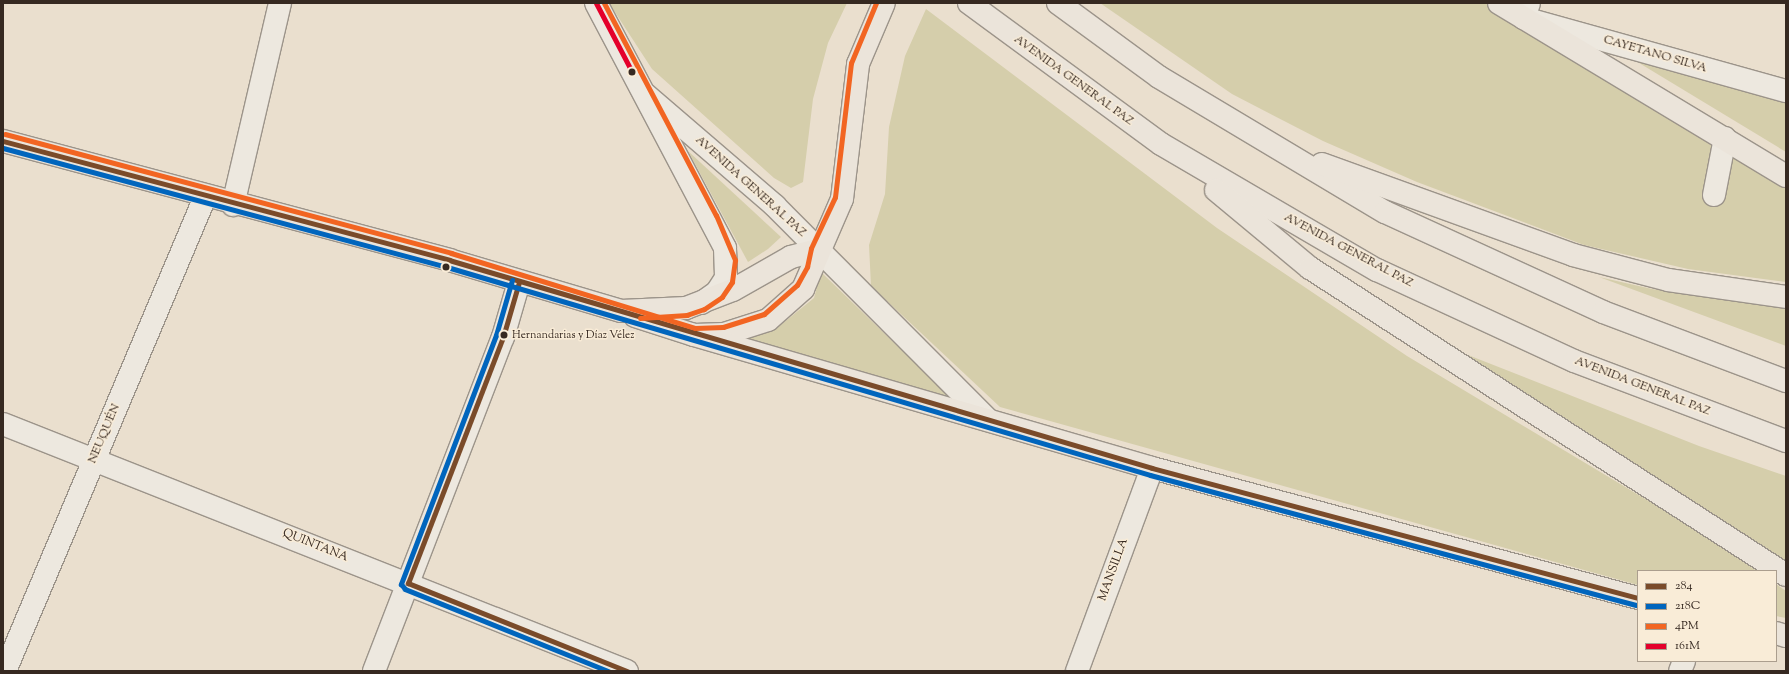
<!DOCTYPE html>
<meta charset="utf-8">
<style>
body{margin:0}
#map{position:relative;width:1789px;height:674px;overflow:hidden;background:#eadfce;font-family:"Sorts Mill Goudy",serif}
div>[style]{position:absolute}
.green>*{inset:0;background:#d5ceab}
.roads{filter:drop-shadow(1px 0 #9c948a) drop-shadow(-1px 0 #9c948a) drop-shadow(0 1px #9c948a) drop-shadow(0 -1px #9c948a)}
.minor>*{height:22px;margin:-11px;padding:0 11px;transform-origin:11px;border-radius:11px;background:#ede8df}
.major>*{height:22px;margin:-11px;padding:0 11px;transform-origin:11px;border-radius:11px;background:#ebe4da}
.highway>*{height:22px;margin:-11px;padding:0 11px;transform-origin:11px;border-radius:11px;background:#ebe4da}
.bus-1>*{height:5px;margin:-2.5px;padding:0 2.5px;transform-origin:2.5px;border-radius:2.5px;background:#7a4b2a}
.bus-2>*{height:5px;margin:-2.5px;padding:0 2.5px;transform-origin:2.5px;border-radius:2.5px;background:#0065bd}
.bus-3>*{height:5px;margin:-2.5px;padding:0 2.5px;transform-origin:2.5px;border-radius:2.5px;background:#f26522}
.bus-4>*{height:5px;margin:-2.5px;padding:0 2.5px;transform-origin:2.5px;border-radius:2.5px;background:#e4002b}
.dots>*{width:11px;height:11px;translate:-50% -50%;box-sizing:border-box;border:2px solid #f9ecd7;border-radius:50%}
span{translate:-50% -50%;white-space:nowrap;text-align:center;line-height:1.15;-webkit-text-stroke:3px #f9ecd7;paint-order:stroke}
.bus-label{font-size:11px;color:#362921}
.left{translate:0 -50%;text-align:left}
.street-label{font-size:12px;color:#362921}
.frame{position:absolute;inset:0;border:4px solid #362921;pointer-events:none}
.legend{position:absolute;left:1637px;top:570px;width:140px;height:92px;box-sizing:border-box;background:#f9ecd7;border:1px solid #ab9e8e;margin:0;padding:5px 7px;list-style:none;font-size:12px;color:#362921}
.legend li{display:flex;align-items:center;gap:8px;height:20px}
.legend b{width:20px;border:1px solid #ab9e8e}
</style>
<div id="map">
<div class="green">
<i style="clip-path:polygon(609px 3px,847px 3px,828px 43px,813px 99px,803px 182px,791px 188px,774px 178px,652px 69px)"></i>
<i style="clip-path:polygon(1100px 3px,1489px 3px,1786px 179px,1786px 282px,1688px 269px,1584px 245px,1417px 182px,1323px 141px,1232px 94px)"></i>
<i style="clip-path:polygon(926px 9px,1217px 228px,1407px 356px,1662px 509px,1757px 571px,1638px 571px,1638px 585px,1000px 407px,871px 286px,869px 245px,885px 194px,889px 127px,905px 56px)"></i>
<i style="clip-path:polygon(1616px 49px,1786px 97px,1786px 152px)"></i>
<i style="clip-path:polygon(688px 151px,781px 237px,768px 249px,748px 262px)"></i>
<i style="clip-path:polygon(821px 272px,954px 401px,745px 340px,777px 328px,814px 298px)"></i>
<i style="clip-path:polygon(1599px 277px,1652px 289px,1786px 309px,1786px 346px)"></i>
<i style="clip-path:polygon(1468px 355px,1699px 446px,1786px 476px,1786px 565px,1471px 362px)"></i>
<i style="clip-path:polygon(1776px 584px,1786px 591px,1786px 618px,1776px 616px)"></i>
</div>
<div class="roads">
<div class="minor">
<i style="left:596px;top:3px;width:277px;rotate:62.2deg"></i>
<i style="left:725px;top:248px;width:30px;rotate:88deg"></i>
<i style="left:726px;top:278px;width:17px;rotate:123deg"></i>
<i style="left:717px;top:292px;width:19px;rotate:145deg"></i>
<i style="left:1529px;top:3px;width:16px;rotate:108deg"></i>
<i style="left:1524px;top:18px;width:272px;rotate:15.6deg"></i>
<i style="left:645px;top:94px;width:172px;rotate:40.7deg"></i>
<i style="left:775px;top:206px;width:301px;rotate:45.1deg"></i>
<i style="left:1714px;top:195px;width:58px;rotate:-79.1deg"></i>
<i style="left:233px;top:205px;width:207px;rotate:-76.9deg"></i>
<i style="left:3px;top:424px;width:671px;rotate:21.6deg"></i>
<i style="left:5px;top:671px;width:514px;rotate:-67.12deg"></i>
<i style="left:374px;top:671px;width:358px;rotate:-68.9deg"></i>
<i style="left:503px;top:337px;width:57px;rotate:-73.8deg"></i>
<i style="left:1077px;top:671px;width:216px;rotate:-69.7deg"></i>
<i style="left:1680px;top:671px;width:11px;rotate:-68deg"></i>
</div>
<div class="major">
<i style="left:1499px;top:3px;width:335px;rotate:31.1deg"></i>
<i style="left:3px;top:141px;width:462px;rotate:14.9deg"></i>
<i style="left:449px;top:260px;width:179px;rotate:16.5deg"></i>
<i style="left:621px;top:311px;width:65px;rotate:-2.6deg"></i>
<i style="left:686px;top:308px;width:50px;rotate:-21deg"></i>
<i style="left:733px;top:290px;width:67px;rotate:-29.6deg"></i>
<i style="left:791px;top:257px;width:28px;rotate:-15deg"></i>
<i style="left:635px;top:316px;width:62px;rotate:17.9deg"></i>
<i style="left:694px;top:335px;width:30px;rotate:-2deg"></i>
<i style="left:724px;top:334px;width:46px;rotate:-17.7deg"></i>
<i style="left:768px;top:320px;width:47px;rotate:-41.5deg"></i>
<i style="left:803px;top:289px;width:98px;rotate:-66.6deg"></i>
<i style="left:842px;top:199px;width:136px;rotate:-83.2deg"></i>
<i style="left:858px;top:64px;width:66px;rotate:-66.9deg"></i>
<i style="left:694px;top:335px;width:477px;rotate:16.2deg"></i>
<i style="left:1152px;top:468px;width:503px;rotate:14.98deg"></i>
<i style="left:1776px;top:633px;width:10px;rotate:17deg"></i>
</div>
<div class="highway">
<i style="left:969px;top:3px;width:238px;rotate:36.3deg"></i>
<i style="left:1161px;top:144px;width:250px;rotate:30.3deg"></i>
<i style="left:1377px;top:270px;width:217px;rotate:24.8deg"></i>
<i style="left:1574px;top:361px;width:227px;rotate:20.7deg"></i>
<i style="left:1058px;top:3px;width:125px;rotate:36.2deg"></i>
<i style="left:1159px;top:77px;width:263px;rotate:30.9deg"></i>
<i style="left:1385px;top:212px;width:240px;rotate:24.6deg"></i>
<i style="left:1603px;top:312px;width:196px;rotate:20.7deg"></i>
<i style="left:1322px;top:164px;width:267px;rotate:19.9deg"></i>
<i style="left:1573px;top:255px;width:98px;rotate:14.7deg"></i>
<i style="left:1668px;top:280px;width:119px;rotate:8.2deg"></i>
<i style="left:1216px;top:190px;width:122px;rotate:39.7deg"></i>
<i style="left:1310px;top:268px;width:566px;rotate:32.82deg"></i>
</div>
</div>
<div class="bus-1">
<i style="left:3px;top:141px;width:462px;rotate:14.9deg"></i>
<i style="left:449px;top:260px;width:733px;rotate:16.48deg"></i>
<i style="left:1152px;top:468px;width:503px;rotate:14.98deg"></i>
<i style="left:519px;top:282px;width:57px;rotate:106.2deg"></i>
<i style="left:503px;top:337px;width:264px;rotate:111.1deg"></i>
<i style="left:408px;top:583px;width:236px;rotate:21.9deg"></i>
</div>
<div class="bus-2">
<i style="left:3px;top:148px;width:460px;rotate:15deg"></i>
<i style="left:447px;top:267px;width:733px;rotate:16.48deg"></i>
<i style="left:1150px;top:475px;width:503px;rotate:14.98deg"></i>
<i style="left:512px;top:280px;width:57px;rotate:106.2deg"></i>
<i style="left:496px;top:335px;width:267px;rotate:110.9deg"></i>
<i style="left:401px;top:584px;width:6px;rotate:51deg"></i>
<i style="left:405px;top:589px;width:219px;rotate:22deg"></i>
</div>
<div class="bus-3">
<i style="left:604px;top:3px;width:240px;rotate:62.2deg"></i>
<i style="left:716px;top:215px;width:49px;rotate:67.1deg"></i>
<i style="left:735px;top:260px;width:22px;rotate:98deg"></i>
<i style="left:732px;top:282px;width:18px;rotate:124deg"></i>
<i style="left:722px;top:297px;width:22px;rotate:146deg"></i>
<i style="left:704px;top:309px;width:18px;rotate:161deg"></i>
<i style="left:687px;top:315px;width:47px;rotate:176.3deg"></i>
<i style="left:5px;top:134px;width:462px;rotate:14.9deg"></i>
<i style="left:451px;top:253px;width:255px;rotate:17.1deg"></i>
<i style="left:695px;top:328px;width:28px;rotate:-2deg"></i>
<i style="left:723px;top:327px;width:43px;rotate:-17.6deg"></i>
<i style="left:764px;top:314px;width:44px;rotate:-41.3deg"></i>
<i style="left:797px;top:285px;width:21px;rotate:-61deg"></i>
<i style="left:807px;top:267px;width:19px;rotate:-78deg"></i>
<i style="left:811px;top:248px;width:56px;rotate:-64.8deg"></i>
<i style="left:835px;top:197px;width:135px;rotate:-83.2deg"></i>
<i style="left:851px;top:63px;width:65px;rotate:-67.4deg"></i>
</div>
<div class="bus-4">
<i style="left:596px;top:3px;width:78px;rotate:62.4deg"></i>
</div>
<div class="dots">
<i style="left:632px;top:72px;background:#362921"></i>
<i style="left:446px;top:267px;background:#362921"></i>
<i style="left:504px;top:335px;background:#362921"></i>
</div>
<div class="bus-label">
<span class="left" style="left:512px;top:335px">Hernandarias y Díaz Vélez</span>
</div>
<div class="street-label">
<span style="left:1655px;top:55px;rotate:16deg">CAYETANO SILVA</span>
<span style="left:1073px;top:81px;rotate:36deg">AVENIDA GENERAL PAZ</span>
<span style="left:750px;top:187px;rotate:42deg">AVENIDA GENERAL PAZ</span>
<span style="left:1348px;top:251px;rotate:28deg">AVENIDA GENERAL PAZ</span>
<span style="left:1642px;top:387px;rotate:21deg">AVENIDA GENERAL PAZ</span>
<span style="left:105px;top:434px;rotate:-67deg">NEUQUÉN</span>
<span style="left:315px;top:546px;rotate:22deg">QUINTANA</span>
<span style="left:1114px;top:570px;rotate:-70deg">MANSILLA</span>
</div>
<div class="frame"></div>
<ul class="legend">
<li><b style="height:5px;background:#7a4b2a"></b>284</li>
<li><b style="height:5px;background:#0065bd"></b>218C</li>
<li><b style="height:5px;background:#f26522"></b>4PM</li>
<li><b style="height:5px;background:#e4002b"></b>161M</li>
</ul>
</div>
